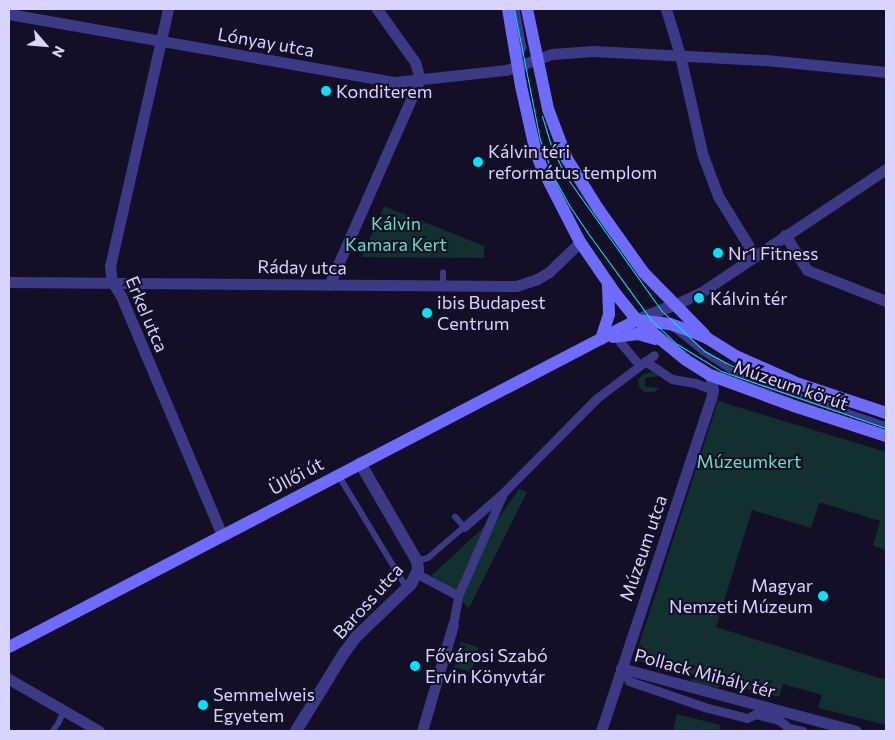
<!DOCTYPE html>
<meta charset="utf-8">
<style>
body{margin:0}
#map{position:relative;width:895px;height:740px;overflow:hidden;background:#130f26;font-family:Commissioner,sans-serif}
div>[style]{position:absolute}
.green>*{inset:0;background:#12302f;transform-origin:0 0}
.service>*{height:5.5px;margin:-2.75px;padding:0 2.75px;transform-origin:2.75px;border-radius:2.75px;background:#3d3a85}
.pedestrian>*{height:9px;margin:-4.5px;padding:0 4.5px;transform-origin:4.5px;border-radius:4.5px;background:#3d3a85}
.minor>*{height:11px;margin:-5.5px;padding:0 5.5px;transform-origin:5.5px;border-radius:5.5px;background:#3d3a85}
.tertiary>*{height:12px;margin:-6px;padding:0 6px;transform-origin:6px;border-radius:6px;background:#3d3a85}
.secondary>*{height:12px;margin:-6px;padding:0 6px;transform-origin:6px;border-radius:6px;background:#6f6bff}
.tram>*{height:1px;margin:-0.5px;padding:0 0.5px;transform-origin:0.5px;border-radius:0.5px;background:#00e5ff}
.dots>*{width:14px;height:14px;translate:-50% -50%;box-sizing:border-box;border:2px solid #130f26;border-radius:50%}
span{translate:-50% -50%;white-space:nowrap;text-align:center;line-height:1.15;-webkit-text-stroke:4px #130f26;paint-order:stroke}
.street-label{font-size:18px;color:#d9d4ff}
.poi-label{font-size:18px;color:#d9d4ff}
.left{translate:0 -50%;text-align:left}
.right{translate:-100% -50%;text-align:right}
.park-label{font-size:18px;color:#5fe0c0}
.frame{position:absolute;inset:0;border:10px solid #d9d4ff;pointer-events:none}
.north{position:absolute;left:20px;top:20px;width:50px;height:50px;-webkit-text-stroke:4px #130f26;paint-order:stroke;rotate:117deg;font-size:14px;font-weight:700;line-height:20px;text-align:center;color:#d9d4ff}
.north::after{content:'';display:block;margin:auto;width:18px;height:22px;background:#d9d4ff;clip-path:polygon(50% 0,100% 100%,50% 72%,0 100%)}
</style>
<div id="map">
<div class="green">
<i style="clip-path:polygon(384px 206px,484px 246px,484px 258px,362px 257px)"></i>
<i style="clip-path:polygon(652px 372px,659px 376px,645px 378px,645px 387px,660px 388px,654px 392px,645px 392px,639px 387px,638px 380px,642px 375px)"></i>
<i style="clip-path:polygon(718px 401px,886px 452px,886px 550px,873px 546px,880px 521px,822px 503px,819px 503px,811px 528px,752px 510px,716px 627px,886px 680px,886px 725px,818px 708px,822px 695px,783px 684px,779px 697px,735px 686px,732px 689px,722px 685px,717px 688px,712px 686px,705px 690px,698px 687px,691px 681px,694px 675px,634px 660px)"></i>
<i style="clip-path:polygon(519px 489px,527px 492px,469px 608px,461px 601px,457px 591px,431px 576px,486px 525px,493px 526px)"></i>
<i style="left:461px;top:642px;width:18px;height:26px;rotate:16deg"></i>
<i style="clip-path:polygon(677px 714px,720px 725px,719px 731px,673px 731px)"></i>
</div>
<div class="service">
<i style="left:517px;top:9px;width:39px;rotate:80deg"></i>
<i style="left:524px;top:47px;width:14px;rotate:111deg"></i>
<i style="left:443px;top:287px;width:14px;rotate:-90deg"></i>
<i style="left:676px;top:330px;width:35px;rotate:39deg"></i>
<i style="left:703px;top:352px;width:42px;rotate:33.3deg"></i>
<i style="left:738px;top:375px;width:156px;rotate:18.7deg"></i>
<i style="left:338px;top:474px;width:133px;rotate:58.8deg"></i>
<i style="left:417px;top:561px;width:11px;rotate:-15deg"></i>
<i style="left:428px;top:558px;width:48px;rotate:-40.7deg"></i>
<i style="left:464px;top:527px;width:13px;rotate:-132deg"></i>
<i style="left:58px;top:724px;width:14px;rotate:-65deg"></i>
<i style="left:53px;top:731px;width:4px;rotate:-56deg"></i>
</div>
<div class="pedestrian">
<i style="left:620px;top:342px;width:30px;rotate:50deg"></i>
<i style="left:645px;top:361px;width:32px;rotate:34deg"></i>
<i style="left:672px;top:379px;width:23px;rotate:10deg"></i>
<i style="left:695px;top:383px;width:19px;rotate:21deg"></i>
<i style="left:464px;top:527px;width:52px;rotate:-41.1deg"></i>
<i style="left:503px;top:493px;width:134px;rotate:-45.3deg"></i>
<i style="left:597px;top:398px;width:71px;rotate:-37deg"></i>
<i style="left:423px;top:577px;width:40px;rotate:28deg"></i>
<i style="left:453px;top:625px;width:29px;rotate:-80deg"></i>
<i style="left:458px;top:596px;width:109px;rotate:-66.3deg"></i>
<i style="left:621px;top:668px;width:15px;rotate:58deg"></i>
<i style="left:629px;top:681px;width:83px;rotate:18.9deg"></i>
<i style="left:708px;top:708px;width:40px;rotate:14.4deg"></i>
<i style="left:747px;top:718px;width:10px;rotate:-24deg"></i>
<i style="left:756px;top:714px;width:24px;rotate:15deg"></i>
<i style="left:779px;top:720px;width:13px;rotate:39deg"></i>
<i style="left:789px;top:728px;width:14px;rotate:12deg"></i>
</div>
<div class="minor">
<i style="left:168px;top:9px;width:263px;rotate:102.7deg"></i>
<i style="left:110px;top:266px;width:16px;rotate:83deg"></i>
<i style="left:112px;top:282px;width:17px;rotate:57deg"></i>
<i style="left:121px;top:296px;width:259px;rotate:67.1deg"></i>
<i style="left:377px;top:9px;width:65px;rotate:54.4deg"></i>
<i style="left:415px;top:62px;width:18px;rotate:74deg"></i>
<i style="left:666px;top:9px;width:48px;rotate:73.1deg"></i>
<i style="left:680px;top:55px;width:100px;rotate:77.3deg"></i>
<i style="left:702px;top:153px;width:46px;rotate:69.6deg"></i>
<i style="left:718px;top:196px;width:70px;rotate:58.3deg"></i>
<i style="left:9px;top:14px;width:392px;rotate:10deg"></i>
<i style="left:395px;top:82px;width:112px;rotate:-6.2deg"></i>
<i style="left:506px;top:70px;width:49px;rotate:-19.2deg"></i>
<i style="left:552px;top:54px;width:41px;rotate:-4.2deg"></i>
<i style="left:593px;top:51px;width:173px;rotate:3deg"></i>
<i style="left:766px;top:60px;width:121px;rotate:5.7deg"></i>
<i style="left:785px;top:235px;width:41px;rotate:57.8deg"></i>
<i style="left:807px;top:270px;width:85px;rotate:21.4deg"></i>
<i style="left:9px;top:282px;width:507px;rotate:0.45deg"></i>
<i style="left:516px;top:286px;width:22px;rotate:-18deg"></i>
<i style="left:537px;top:279px;width:14px;rotate:-30deg"></i>
<i style="left:549px;top:272px;width:43px;rotate:-44.1deg"></i>
<i style="left:329px;top:285px;width:225px;rotate:-66.2deg"></i>
<i style="left:674px;top:305px;width:29px;rotate:-25deg"></i>
<i style="left:700px;top:293px;width:224px;rotate:-33.7deg"></i>
<i style="left:621px;top:668px;width:243px;rotate:15deg"></i>
<i style="left:9px;top:679px;width:104px;rotate:30deg"></i>
<i style="left:422px;top:731px;width:110px;rotate:-73.7deg"></i>
<i style="left:601px;top:731px;width:350px;rotate:-71.7deg"></i>
<i style="left:711px;top:399px;width:9px;rotate:-77deg"></i>
<i style="left:713px;top:390px;width:15px;rotate:-101deg"></i>
</div>
<div class="tertiary">
<i style="left:637px;top:320px;width:40px;rotate:-22deg"></i>
<i style="left:296px;top:731px;width:92px;rotate:-58.4deg"></i>
<i style="left:344px;top:653px;width:21px;rotate:-53deg"></i>
<i style="left:357px;top:636px;width:75px;rotate:-43.9deg"></i>
<i style="left:411px;top:584px;width:16px;rotate:-63deg"></i>
<i style="left:418px;top:570px;width:9px;rotate:-96deg"></i>
<i style="left:417px;top:561px;width:113px;rotate:-120.2deg"></i>
</div>
<div class="secondary">
<i style="left:508px;top:9px;width:78px;rotate:80.4deg"></i>
<i style="left:521px;top:86px;width:69px;rotate:77.4deg"></i>
<i style="left:536px;top:153px;width:18px;rotate:68deg"></i>
<i style="left:543px;top:170px;width:81px;rotate:62.8deg"></i>
<i style="left:580px;top:242px;width:62px;rotate:55.5deg"></i>
<i style="left:615px;top:293px;width:35px;rotate:51deg"></i>
<i style="left:637px;top:320px;width:63px;rotate:39.2deg"></i>
<i style="left:686px;top:360px;width:28px;rotate:32deg"></i>
<i style="left:710px;top:375px;width:90px;rotate:20.3deg"></i>
<i style="left:794px;top:406px;width:97px;rotate:18.1deg"></i>
<i style="left:527px;top:9px;width:102px;rotate:78.1deg"></i>
<i style="left:548px;top:109px;width:53px;rotate:69.2deg"></i>
<i style="left:567px;top:159px;width:60px;rotate:57.9deg"></i>
<i style="left:599px;top:210px;width:77px;rotate:54.5deg"></i>
<i style="left:644px;top:273px;width:86px;rotate:45.5deg"></i>
<i style="left:613px;top:337px;width:25px;rotate:-7deg"></i>
<i style="left:638px;top:334px;width:18px;rotate:16deg"></i>
<i style="left:601px;top:339px;width:26px;rotate:-72deg"></i>
<i style="left:609px;top:314px;width:30px;rotate:-92deg"></i>
<i style="left:9px;top:647px;width:708px;rotate:-27.51deg"></i>
<i style="left:637px;top:320px;width:33px;rotate:7deg"></i>
<i style="left:670px;top:324px;width:24px;rotate:19deg"></i>
<i style="left:693px;top:332px;width:15px;rotate:23deg"></i>
<i style="left:707px;top:338px;width:36px;rotate:32deg"></i>
<i style="left:738px;top:357px;width:67px;rotate:23.9deg"></i>
<i style="left:799px;top:384px;width:92px;rotate:18.4deg"></i>
</div>
<div class="tram">
<i style="left:514px;top:9px;width:134px;rotate:78.8deg"></i>
<i style="left:540px;top:140px;width:40px;rotate:69.8deg"></i>
<i style="left:554px;top:178px;width:31px;rotate:61deg"></i>
<i style="left:569px;top:205px;width:37px;rotate:56deg"></i>
<i style="left:590px;top:236px;width:105px;rotate:53.9deg"></i>
<i style="left:652px;top:321px;width:34px;rotate:43deg"></i>
<i style="left:677px;top:344px;width:52px;rotate:31.5deg"></i>
<i style="left:721px;top:371px;width:175px;rotate:19.1deg"></i>
<i style="left:542px;top:116px;width:34px;rotate:73deg"></i>
<i style="left:552px;top:148px;width:30px;rotate:64deg"></i>
<i style="left:565px;top:175px;width:166px;rotate:54.6deg"></i>
<i style="left:661px;top:310px;width:59px;rotate:43.6deg"></i>
<i style="left:704px;top:351px;width:51px;rotate:28.1deg"></i>
</div>
<div class="dots">
<i style="left:326px;top:91px;background:#00e5ff"></i>
<i style="left:478px;top:162px;background:#00e5ff"></i>
<i style="left:718px;top:253px;background:#00e5ff"></i>
<i style="left:699px;top:298px;background:#00e5ff"></i>
<i style="left:427px;top:313px;background:#00e5ff"></i>
<i style="left:823px;top:596px;background:#00e5ff"></i>
<i style="left:415px;top:666px;background:#00e5ff"></i>
<i style="left:203px;top:705px;background:#00e5ff"></i>
</div>
<div class="street-label">
<span style="left:266px;top:42px;rotate:10deg">Lónyay utca</span>
<span style="left:302px;top:267px;rotate:1deg">Ráday utca</span>
<span style="left:147px;top:314px;rotate:67deg">Erkel utca</span>
<span style="left:791px;top:385px;rotate:19deg">Múzeum körút</span>
<span style="left:296px;top:476px;rotate:-28deg">Üllői út</span>
<span style="left:643px;top:548px;rotate:-71deg">Múzeum utca</span>
<span style="left:368px;top:601px;rotate:-48deg">Baross utca</span>
<span style="left:705px;top:673px;rotate:15deg">Pollack Mihály tér</span>
</div>
<div class="poi-label">
<span class="left" style="left:336px;top:91px">Konditerem</span>
<span class="left" style="left:488px;top:162px">Kálvin téri<br>református templom</span>
<span class="left" style="left:728px;top:253px">Nr1 Fitness</span>
<span class="left" style="left:710px;top:298px">Kálvin tér</span>
<span class="left" style="left:437px;top:313px">ibis Budapest<br>Centrum</span>
<span class="right" style="left:813px;top:596px">Magyar<br>Nemzeti Múzeum</span>
<span class="left" style="left:425px;top:666px">Fővárosi Szabó<br>Ervin Könyvtár</span>
<span class="left" style="left:213px;top:705px">Semmelweis<br>Egyetem</span>
</div>
<div class="park-label">
<span style="left:396px;top:234px">Kálvin<br>Kamara Kert</span>
<span style="left:749px;top:461px">Múzeumkert</span>
</div>
<div class="frame"></div>
<div class="north">N</div>
</div>
